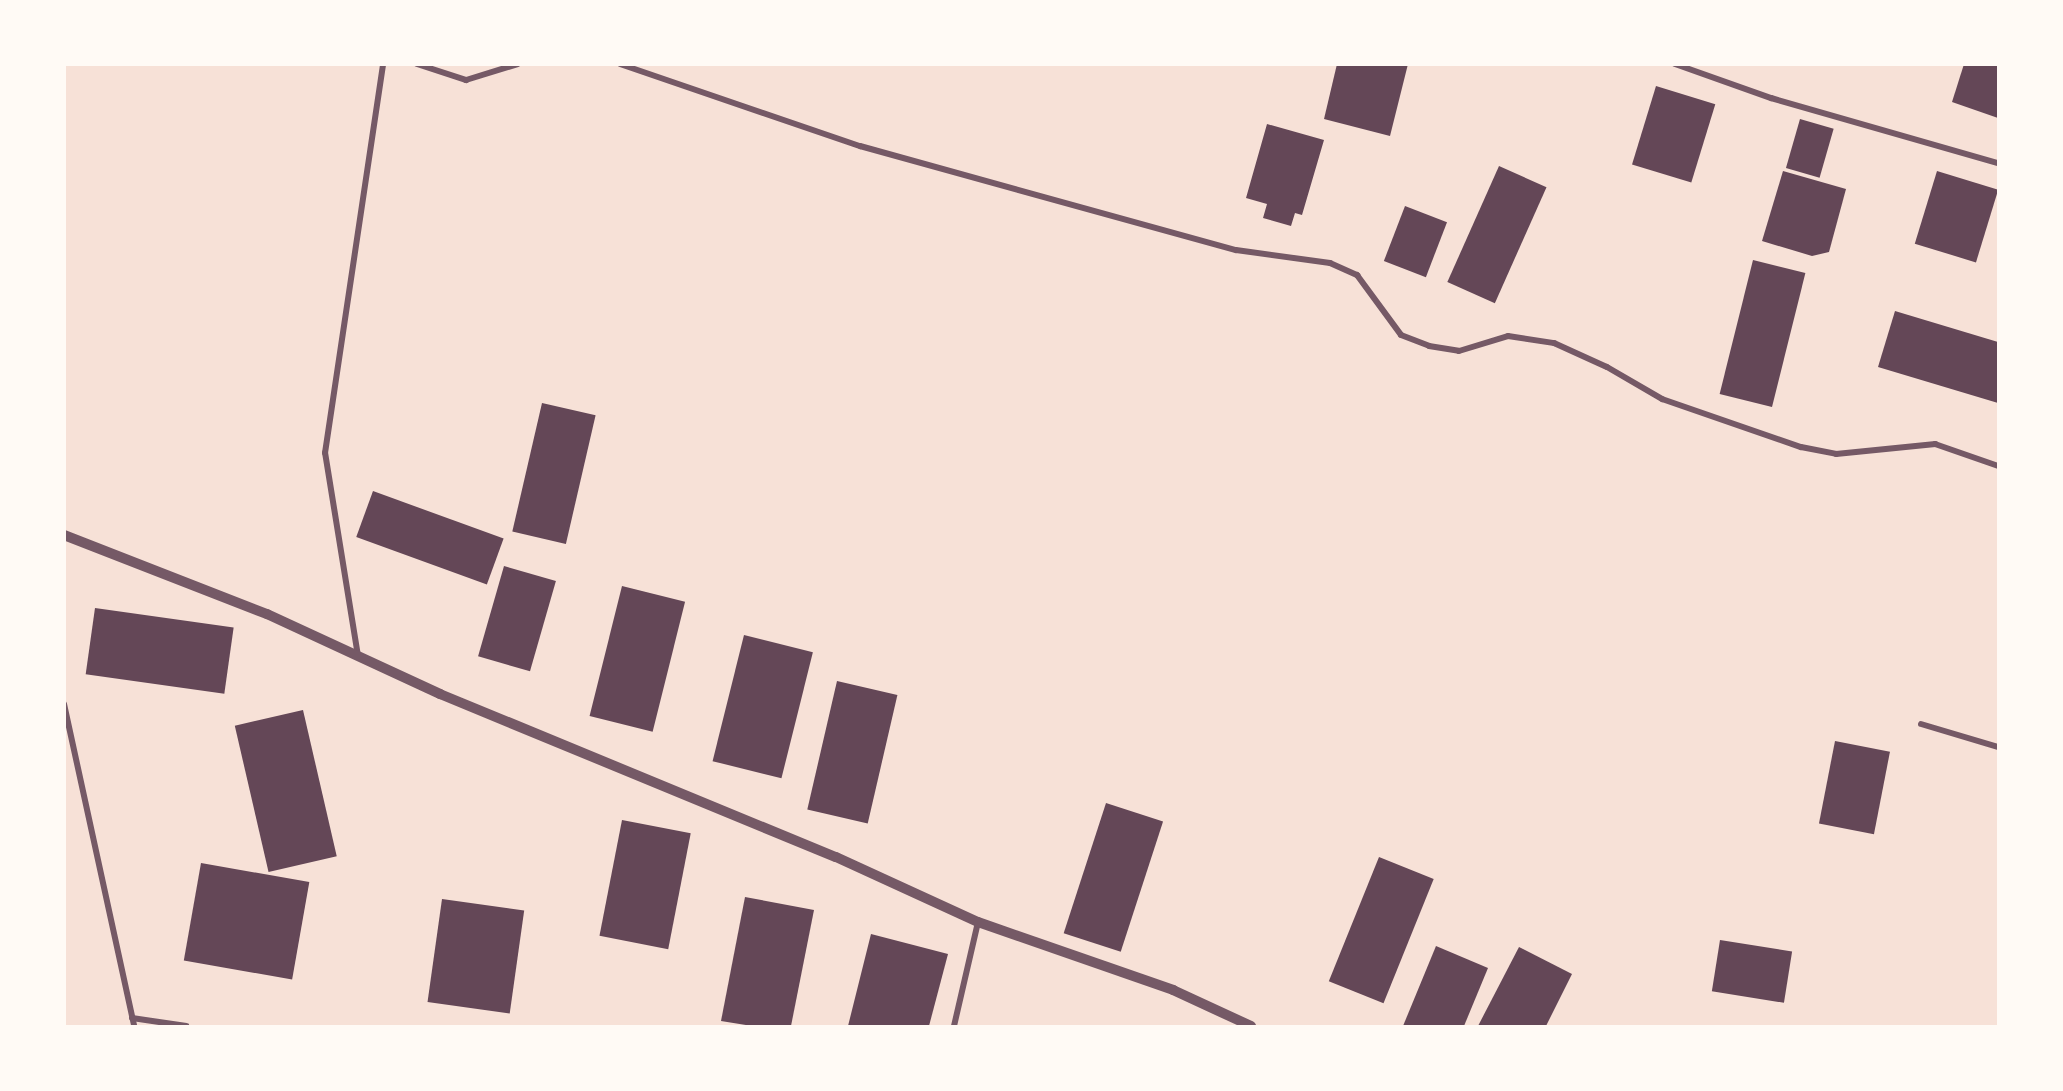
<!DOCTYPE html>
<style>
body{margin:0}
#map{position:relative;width:2063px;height:1091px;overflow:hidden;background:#f7e1d7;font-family:"DM Sans",sans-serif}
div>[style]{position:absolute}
.building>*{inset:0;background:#644757;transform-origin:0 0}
.minor>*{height:6px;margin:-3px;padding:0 3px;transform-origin:3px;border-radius:3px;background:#755966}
.tertiary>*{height:10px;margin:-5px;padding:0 5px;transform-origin:5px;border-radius:5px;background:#755966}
span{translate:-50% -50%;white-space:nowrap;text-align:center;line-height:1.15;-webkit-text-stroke:4.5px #fffaf5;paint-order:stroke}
.frame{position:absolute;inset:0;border:66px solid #fffaf5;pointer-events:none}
</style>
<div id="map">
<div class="building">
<i style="clip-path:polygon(1337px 64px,1408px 64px,1390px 136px,1324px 119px)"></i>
<i style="clip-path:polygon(1964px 64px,1998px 64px,1998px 118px,1952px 102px)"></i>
<i style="left:1656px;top:86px;width:62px;height:82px;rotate:17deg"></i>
<i style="left:1800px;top:119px;width:35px;height:51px;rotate:16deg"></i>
<i style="clip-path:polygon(1267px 124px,1324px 140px,1302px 215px,1295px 213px,1291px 226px,1263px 218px,1267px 204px,1246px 198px)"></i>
<i style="left:1499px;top:166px;width:52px;height:127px;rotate:24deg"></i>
<i style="clip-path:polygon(1783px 171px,1846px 189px,1829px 252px,1812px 256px,1762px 241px)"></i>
<i style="left:1937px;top:171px;width:64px;height:76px;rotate:17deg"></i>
<i style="left:1405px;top:206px;width:45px;height:59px;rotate:21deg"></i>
<i style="left:1753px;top:260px;width:54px;height:138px;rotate:14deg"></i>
<i style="clip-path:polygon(1895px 311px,1998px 342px,1998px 403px,1878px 367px)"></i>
<i style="left:542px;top:403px;width:55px;height:132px;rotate:13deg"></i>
<i style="left:373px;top:491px;width:139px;height:49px;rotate:20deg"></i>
<i style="left:504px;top:566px;width:54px;height:94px;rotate:16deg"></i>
<i style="left:622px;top:586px;width:65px;height:134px;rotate:14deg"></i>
<i style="left:95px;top:608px;width:140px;height:67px;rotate:8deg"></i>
<i style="left:744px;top:635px;width:71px;height:130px;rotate:14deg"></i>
<i style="left:837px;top:681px;width:62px;height:132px;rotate:13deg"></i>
<i style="left:303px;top:710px;width:150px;height:70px;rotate:77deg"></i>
<i style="left:1835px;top:741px;width:56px;height:84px;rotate:11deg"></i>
<i style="left:1106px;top:803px;width:60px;height:137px;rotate:18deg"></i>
<i style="left:622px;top:820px;width:70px;height:118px;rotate:11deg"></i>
<i style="left:1379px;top:857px;width:59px;height:134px;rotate:22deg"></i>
<i style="left:201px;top:863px;width:110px;height:99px;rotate:10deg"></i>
<i style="clip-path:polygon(745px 897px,814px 910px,791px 1026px,752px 1026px,721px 1021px)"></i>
<i style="left:442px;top:899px;width:83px;height:104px;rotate:8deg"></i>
<i style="clip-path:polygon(871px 934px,948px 954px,929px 1026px,848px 1026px)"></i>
<i style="left:1720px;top:940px;width:73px;height:52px;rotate:9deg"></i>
<i style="clip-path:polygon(1436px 946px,1488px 968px,1464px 1026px,1403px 1026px)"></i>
<i style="clip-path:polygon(1519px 947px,1572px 974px,1546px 1026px,1478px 1026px)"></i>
</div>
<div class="minor">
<i style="left:417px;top:64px;width:52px;rotate:18.1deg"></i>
<i style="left:466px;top:80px;width:54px;rotate:-17.1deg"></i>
<i style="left:620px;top:64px;width:254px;rotate:18.9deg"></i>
<i style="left:860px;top:146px;width:390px;rotate:15.5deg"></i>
<i style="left:1236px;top:250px;width:95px;rotate:7.9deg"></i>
<i style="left:1330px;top:263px;width:30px;rotate:24deg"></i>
<i style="left:1357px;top:275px;width:74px;rotate:53.7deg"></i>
<i style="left:1401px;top:335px;width:30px;rotate:21deg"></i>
<i style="left:1429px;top:346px;width:30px;rotate:9deg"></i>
<i style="left:1459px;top:351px;width:51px;rotate:-17deg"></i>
<i style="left:1508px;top:336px;width:47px;rotate:8.7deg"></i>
<i style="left:1554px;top:343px;width:58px;rotate:24.4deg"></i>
<i style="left:1607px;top:367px;width:64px;rotate:30.2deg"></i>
<i style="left:1662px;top:399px;width:147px;rotate:19.1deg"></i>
<i style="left:1801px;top:447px;width:36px;rotate:11deg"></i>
<i style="left:1836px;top:454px;width:100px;rotate:-5.8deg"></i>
<i style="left:1935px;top:444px;width:67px;rotate:19.2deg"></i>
<i style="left:1675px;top:64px;width:102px;rotate:19.5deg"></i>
<i style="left:1771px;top:98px;width:236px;rotate:16deg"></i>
<i style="left:358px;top:656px;width:206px;rotate:-99.2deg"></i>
<i style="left:325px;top:453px;width:393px;rotate:-81.5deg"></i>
<i style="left:64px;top:704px;width:330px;rotate:77.7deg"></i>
<i style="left:1921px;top:724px;width:80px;rotate:16.6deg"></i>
<i style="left:132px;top:1018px;width:55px;rotate:8.4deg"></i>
<i style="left:954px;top:1026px;width:107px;rotate:-77deg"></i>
</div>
<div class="tertiary">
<i style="left:64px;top:535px;width:218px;rotate:21.3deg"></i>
<i style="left:267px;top:614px;width:191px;rotate:24.8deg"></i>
<i style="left:440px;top:694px;width:428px;rotate:22.4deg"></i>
<i style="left:836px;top:857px;width:156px;rotate:24.6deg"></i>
<i style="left:978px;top:922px;width:207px;rotate:19.2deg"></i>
<i style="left:1173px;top:990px;width:86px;rotate:24.8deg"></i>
</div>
<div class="frame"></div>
</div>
